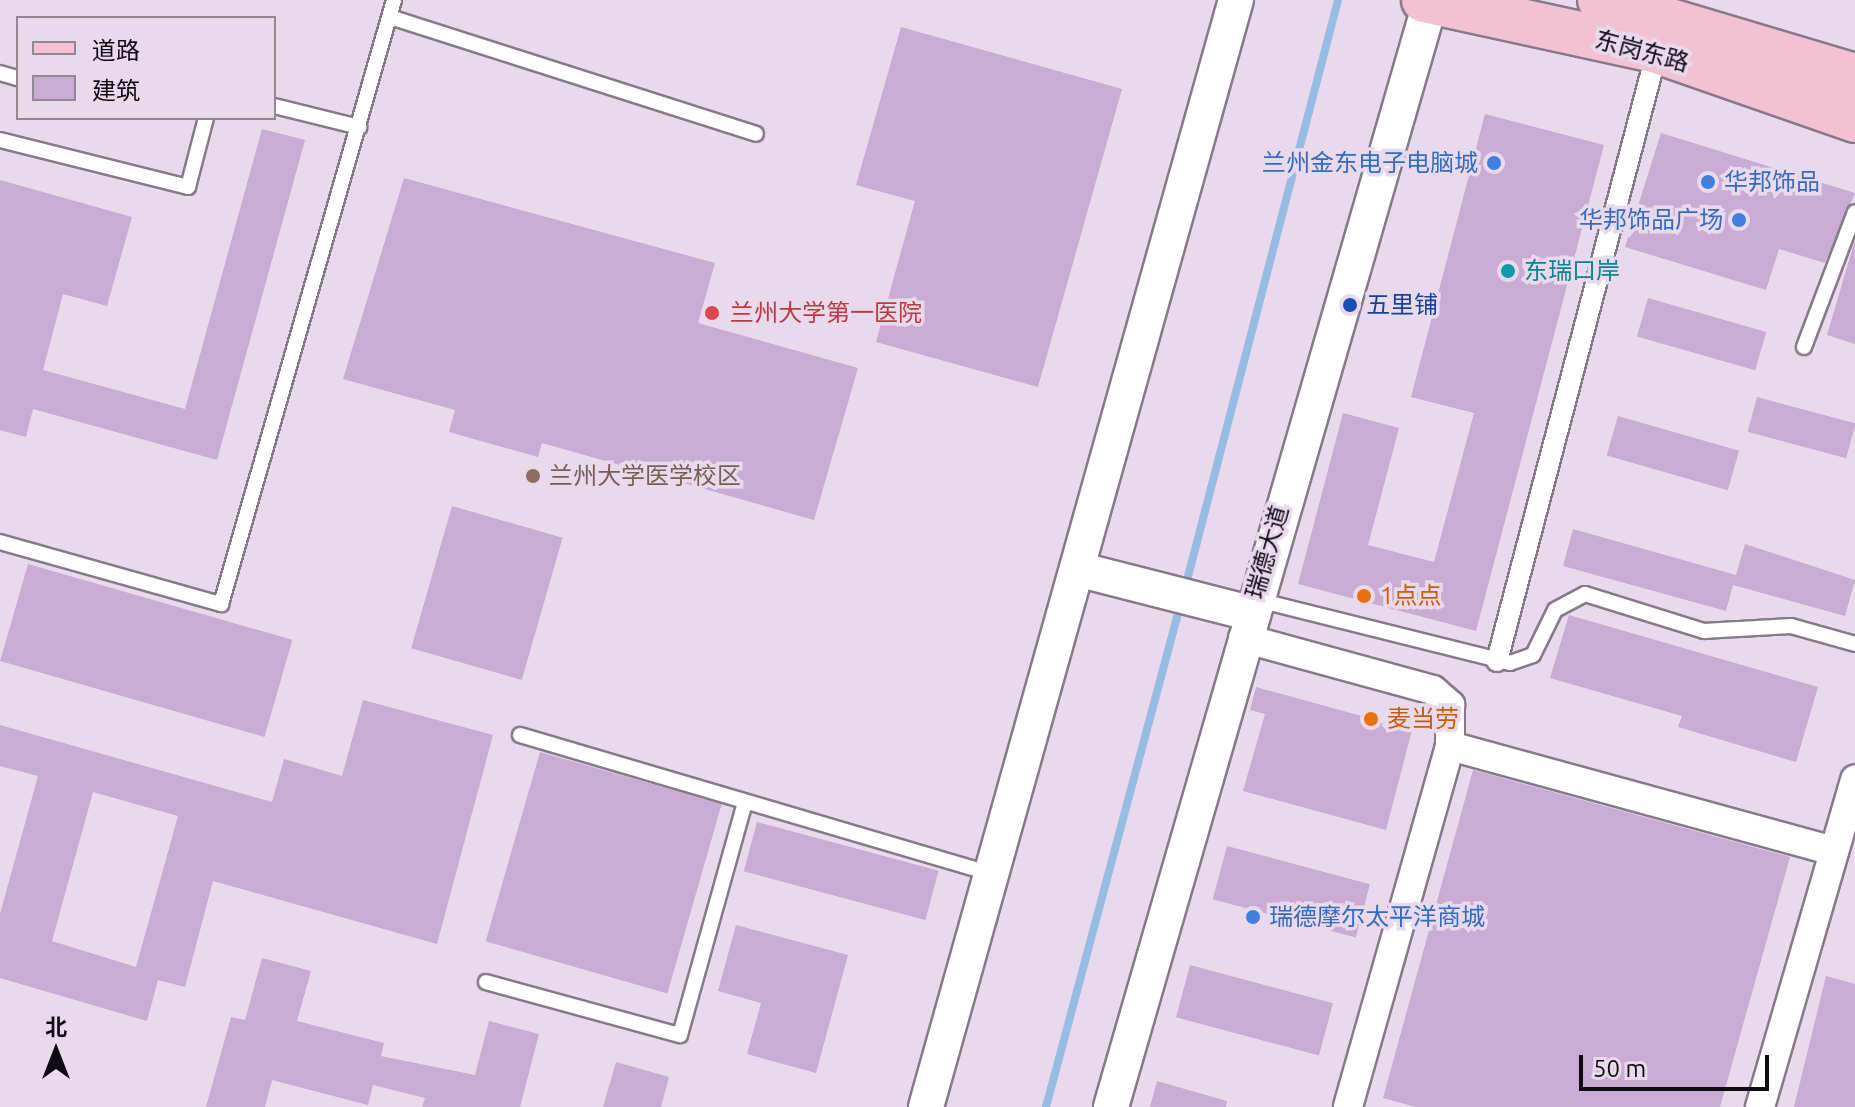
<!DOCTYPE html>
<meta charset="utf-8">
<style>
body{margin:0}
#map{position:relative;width:1855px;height:1107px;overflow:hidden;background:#e8d9ec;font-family:Ubuntu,"Noto Sans SC",sans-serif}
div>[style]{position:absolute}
.stream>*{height:8px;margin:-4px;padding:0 4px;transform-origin:4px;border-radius:4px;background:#97bce1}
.building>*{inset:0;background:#caabd3;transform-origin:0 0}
.roads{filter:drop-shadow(2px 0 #86798a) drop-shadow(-2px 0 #86798a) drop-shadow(0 2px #86798a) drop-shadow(0 -2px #86798a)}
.service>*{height:14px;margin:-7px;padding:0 7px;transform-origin:7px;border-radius:7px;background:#fff}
.pedestrian>*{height:20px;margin:-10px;padding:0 10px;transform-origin:10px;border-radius:10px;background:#fff}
.minor>*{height:28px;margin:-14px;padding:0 14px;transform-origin:14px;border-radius:14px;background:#fff}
.tertiary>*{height:34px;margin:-17px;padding:0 17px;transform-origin:17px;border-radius:17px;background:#fff}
.primary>*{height:44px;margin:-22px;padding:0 22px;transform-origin:22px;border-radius:22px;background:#f2c2d3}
.dots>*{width:22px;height:22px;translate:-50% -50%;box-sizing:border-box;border:4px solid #e8d9ec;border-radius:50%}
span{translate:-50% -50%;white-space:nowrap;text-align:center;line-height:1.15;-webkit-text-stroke:7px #e8d9ec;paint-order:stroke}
.street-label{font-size:24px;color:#100b12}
.shop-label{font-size:24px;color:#366cbe}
.right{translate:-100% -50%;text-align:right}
.left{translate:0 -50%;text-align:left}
.culture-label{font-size:24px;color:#0d838f}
.transit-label{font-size:24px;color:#164399}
.health-label{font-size:24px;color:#be3a42}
.education-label{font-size:24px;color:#785e54}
.food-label{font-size:24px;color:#c56008}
.legend{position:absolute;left:16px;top:16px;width:260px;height:104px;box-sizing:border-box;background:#e8d9ec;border:2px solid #928795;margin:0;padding:10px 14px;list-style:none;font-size:24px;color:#100b12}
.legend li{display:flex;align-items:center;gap:16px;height:40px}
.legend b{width:40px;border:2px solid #928795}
.north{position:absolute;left:16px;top:1011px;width:80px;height:80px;-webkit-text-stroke:6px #e8d9ec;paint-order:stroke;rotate:0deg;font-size:22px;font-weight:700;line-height:32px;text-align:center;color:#100b12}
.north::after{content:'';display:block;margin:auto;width:28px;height:36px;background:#100b12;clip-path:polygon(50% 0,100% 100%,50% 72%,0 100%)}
.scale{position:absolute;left:1579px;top:1055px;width:190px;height:36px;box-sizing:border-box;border:4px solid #100b12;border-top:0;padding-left:10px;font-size:24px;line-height:28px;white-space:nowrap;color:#100b12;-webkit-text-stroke:6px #e8d9ec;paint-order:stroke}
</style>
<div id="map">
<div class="stream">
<i style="left:1185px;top:588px;width:608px;rotate:-75.41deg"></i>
<i style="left:1046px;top:1107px;width:523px;rotate:-75.03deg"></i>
</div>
<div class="building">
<i style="clip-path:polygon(901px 27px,1122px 89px,1038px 387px,876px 342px,915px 201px,856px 185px)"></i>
<i style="clip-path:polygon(1485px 114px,1604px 145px,1476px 631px,1298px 584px,1343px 413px,1399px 428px,1368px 545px,1434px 562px,1474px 413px,1411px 397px)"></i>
<i style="clip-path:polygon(262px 129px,305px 140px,217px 460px,33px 409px,26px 437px,0 430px,0 180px,132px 217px,107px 306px,63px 294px,43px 370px,185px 409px)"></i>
<i style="clip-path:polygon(1661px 133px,1855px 193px,1825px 263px,1779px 249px,1766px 290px,1625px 247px)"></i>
<i style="clip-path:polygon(404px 178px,715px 263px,698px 323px,858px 368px,814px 520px,542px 443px,538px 457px,449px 432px,455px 410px,343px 379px)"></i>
<i style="clip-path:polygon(1855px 240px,1855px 344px,1827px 335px)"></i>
<i style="left:1648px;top:298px;width:123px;height:40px;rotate:16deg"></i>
<i style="left:1757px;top:397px;width:102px;height:36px;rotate:15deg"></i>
<i style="left:1618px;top:416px;width:126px;height:41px;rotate:16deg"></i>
<i style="left:452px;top:506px;width:115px;height:148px;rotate:16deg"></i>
<i style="clip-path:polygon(1573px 529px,1736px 575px,1745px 544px,1855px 580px,1845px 616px,1733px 585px,1726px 611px,1563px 566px)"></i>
<i style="left:28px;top:564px;width:275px;height:101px;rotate:16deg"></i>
<i style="clip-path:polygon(1569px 615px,1818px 687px,1796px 762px,1678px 727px,1682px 716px,1550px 678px)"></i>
<i style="clip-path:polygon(1256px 687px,1412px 730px,1386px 830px,1243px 791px,1265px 714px,1250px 710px)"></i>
<i style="clip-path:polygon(evenodd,363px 700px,493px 735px,437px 944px,213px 881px,185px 987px,158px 980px,147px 1021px,0 978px,0 914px,38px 776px,0 766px,0 725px,272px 802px,284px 759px,342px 776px,363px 700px,93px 792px,178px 816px,136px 967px,52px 941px,93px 792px)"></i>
<i style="left:540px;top:752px;width:189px;height:197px;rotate:16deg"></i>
<i style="clip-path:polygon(1473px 770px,1790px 857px,1720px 1107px,1416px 1107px,1383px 1098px)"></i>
<i style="left:757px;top:822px;width:188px;height:51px;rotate:15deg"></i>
<i style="left:1227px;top:846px;width:148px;height:55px;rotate:15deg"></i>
<i style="clip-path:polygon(736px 925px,848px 955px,816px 1073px,747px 1054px,761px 1003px,718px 991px)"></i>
<i style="clip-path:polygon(262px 958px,311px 971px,297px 1021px,384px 1043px,381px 1056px,475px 1075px,489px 1021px,539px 1034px,520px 1107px,422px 1107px,425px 1098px,373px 1085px,368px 1105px,272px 1080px,265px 1107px,206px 1107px,231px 1017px,245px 1020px)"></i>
<i style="left:1190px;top:965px;width:148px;height:54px;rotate:15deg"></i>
<i style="clip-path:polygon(1826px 976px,1855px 984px,1855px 1107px,1794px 1107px)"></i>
<i style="clip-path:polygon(616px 1062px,669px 1077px,661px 1107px,603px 1107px)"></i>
<i style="clip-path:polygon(1157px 1081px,1227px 1101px,1226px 1107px,1150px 1107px)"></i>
</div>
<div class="roads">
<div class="service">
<i style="left:390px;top:17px;width:384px;rotate:17.7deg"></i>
<i style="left:0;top:73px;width:19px;rotate:16deg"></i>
<i style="left:274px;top:106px;width:88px;rotate:13.9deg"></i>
<i style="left:0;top:140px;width:194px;rotate:14deg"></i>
<i style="left:188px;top:187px;width:71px;rotate:-75.4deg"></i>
<i style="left:1804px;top:347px;width:144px;rotate:-69.3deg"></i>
<i style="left:0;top:542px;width:230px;rotate:15.7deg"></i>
<i style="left:221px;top:604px;width:628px;rotate:-74.02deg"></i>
<i style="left:1258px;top:600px;width:260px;rotate:14deg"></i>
<i style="left:1510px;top:663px;width:24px;rotate:-19deg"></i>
<i style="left:1533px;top:655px;width:50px;rotate:-63.9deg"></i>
<i style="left:1555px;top:610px;width:34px;rotate:-28deg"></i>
<i style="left:1585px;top:594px;width:125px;rotate:17.3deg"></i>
<i style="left:1704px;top:631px;width:87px;rotate:-3.3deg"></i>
<i style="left:1791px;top:626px;width:66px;rotate:15.7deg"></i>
<i style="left:520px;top:735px;width:491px;rotate:16.4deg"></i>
<i style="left:486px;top:982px;width:201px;rotate:15.3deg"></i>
<i style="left:680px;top:1035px;width:242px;rotate:-74.4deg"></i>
</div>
<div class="pedestrian">
<i style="left:1497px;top:661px;width:631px;rotate:-75.3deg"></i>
</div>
<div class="minor">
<i style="left:1243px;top:638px;width:197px;rotate:15.3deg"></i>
<i style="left:1433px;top:690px;width:23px;rotate:41deg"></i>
<i style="left:1450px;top:705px;width:41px;rotate:90deg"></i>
<i style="left:1450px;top:746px;width:375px;rotate:105.8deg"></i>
<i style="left:1450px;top:746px;width:398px;rotate:15.3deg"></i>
<i style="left:1760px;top:1107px;width:341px;rotate:-73.8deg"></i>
</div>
<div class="tertiary">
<i style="left:1077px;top:569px;width:179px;rotate:14.3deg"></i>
<i style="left:926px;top:1107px;width:1150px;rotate:-74.36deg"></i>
<i style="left:1111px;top:1107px;width:1152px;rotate:-73.88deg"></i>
</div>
<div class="primary">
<i style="left:1424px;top:0;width:239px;rotate:12.3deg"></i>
<i style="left:1657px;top:51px;width:210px;rotate:19.2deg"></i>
<i style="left:1600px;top:0;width:266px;rotate:16.6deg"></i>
</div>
</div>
<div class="dots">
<i style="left:1494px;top:163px;background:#3f7fe0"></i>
<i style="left:1708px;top:182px;background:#3f7fe0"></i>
<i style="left:1739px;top:220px;background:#3f7fe0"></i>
<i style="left:1508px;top:271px;background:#0f9aa8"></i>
<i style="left:1350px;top:305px;background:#1a4fb4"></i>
<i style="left:712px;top:313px;background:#e0444e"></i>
<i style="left:533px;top:476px;background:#8d6e63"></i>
<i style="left:1364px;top:596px;background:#e8710a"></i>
<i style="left:1371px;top:719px;background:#e8710a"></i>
<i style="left:1253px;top:917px;background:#3f7fe0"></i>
</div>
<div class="street-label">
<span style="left:1642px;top:51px;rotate:15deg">东岗东路</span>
<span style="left:1267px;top:552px;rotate:-74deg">瑞德大道</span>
</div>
<div class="shop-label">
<span class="right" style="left:1478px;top:163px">兰州金东电子电脑城</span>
<span class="left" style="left:1724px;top:182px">华邦饰品</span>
<span class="right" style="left:1723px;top:220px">华邦饰品广场</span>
<span class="left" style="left:1269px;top:917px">瑞德摩尔太平洋商城</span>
</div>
<div class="culture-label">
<span class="left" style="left:1524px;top:271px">东瑞口岸</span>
</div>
<div class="transit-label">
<span class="left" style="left:1366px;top:305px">五里铺</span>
</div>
<div class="health-label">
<span class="left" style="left:730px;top:313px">兰州大学第一医院</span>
</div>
<div class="education-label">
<span class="left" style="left:549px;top:476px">兰州大学医学校区</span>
</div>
<div class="food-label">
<span class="left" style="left:1380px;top:596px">1点点</span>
<span class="left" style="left:1387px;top:719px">麦当劳</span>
</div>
<ul class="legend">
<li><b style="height:10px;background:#f2c2d3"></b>道路</li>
<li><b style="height:22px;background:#caabd3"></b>建筑</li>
</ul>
<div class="north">北</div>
<div class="scale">50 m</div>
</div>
